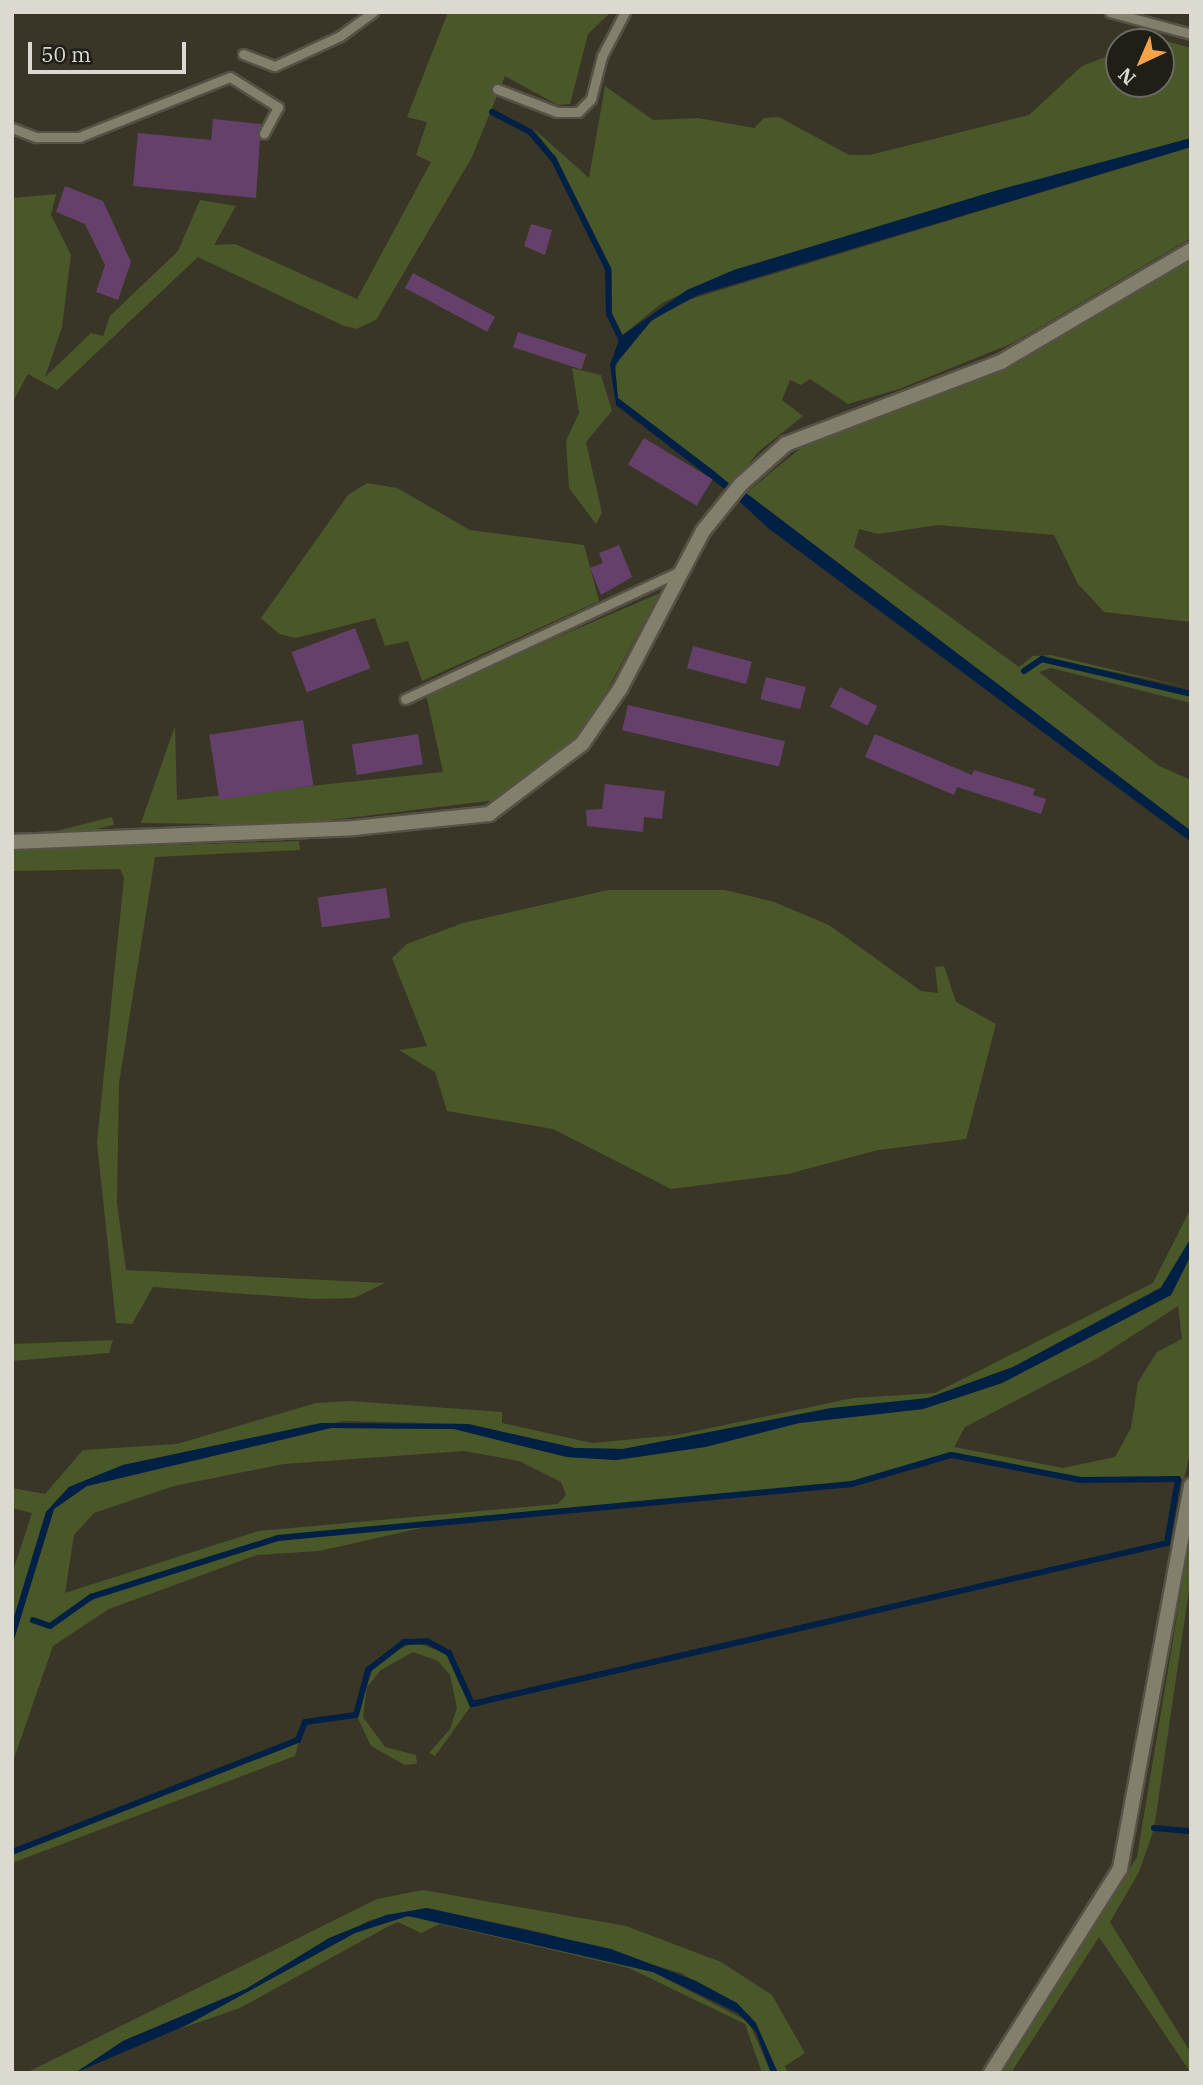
<!DOCTYPE html>
<style>
body{margin:0}
#map{position:relative;width:1203px;height:2085px;overflow:hidden;background:#3a3627;font-family:"IBM Plex Serif",serif}
div>[style]{position:absolute}
.green>*{inset:0;background:#4a5729;transform-origin:0 0}
.water>*{inset:0;background:#002046}
.stream>*{height:6px;margin:-3px;padding:0 3px;transform-origin:3px;border-radius:3px;background:#002046}
.building>*{inset:0;background:#64406b;transform-origin:0 0}
.roads{filter:drop-shadow(2px 0 #555245) drop-shadow(-2px 0 #555245) drop-shadow(0 2px #555245) drop-shadow(0 -2px #555245)}
.service>*{height:9px;margin:-4.5px;padding:0 4.5px;transform-origin:4.5px;border-radius:4.5px;background:#837f6d}
.minor>*{height:14px;margin:-7px;padding:0 7px;transform-origin:7px;border-radius:7px;background:#837f6d}
span{translate:-50% -50%;white-space:nowrap;text-align:center;line-height:1.15;-webkit-text-stroke:5px #1f1e17;paint-order:stroke}
.frame{position:absolute;inset:0;border:14px solid #dcd9d0;pointer-events:none}
.north{position:absolute;left:1105px;top:28px;width:70px;height:70px;box-sizing:border-box;background:#1f1e17;border:2px solid #6b6961;border-radius:50%;rotate:224deg;font-size:19px;font-weight:700;line-height:28px;text-align:center;color:#dcd9d0}
.north::after{content:'';display:block;margin:auto;width:24px;height:32px;background:#f6a247;clip-path:polygon(50% 0,100% 100%,50% 72%,0 100%)}
.scale{position:absolute;left:28px;top:42px;width:158px;height:32px;box-sizing:border-box;border:4px solid #dcd9d0;border-top:0;padding-left:9px;font-size:21px;line-height:24px;white-space:nowrap;color:#dcd9d0;-webkit-text-stroke:5px #1f1e17;paint-order:stroke}
</style>
<div id="map">
<div class="green">
<i style="clip-path:polygon(448px 12px,611px 12px,588px 34px,570px 104px,558px 105px,505px 76px,472px 157px,376px 320px,356px 329px,342px 325px,198px 257px,57px 390px,28px 374px,12px 403px,12px 198px,56px 194px,51px 215px,71px 255px,62px 327px,45px 377px,91px 333px,103px 336px,110px 316px,178px 251px,200px 200px,236px 206px,214px 245px,235px 244px,357px 299px,431px 162px,416px 155px,427px 122px,407px 117px)"></i>
<i style="clip-path:polygon(1166px 41px,1191px 48px,1191px 138px,734px 270px,662px 303px,620px 337px,612px 318px,612px 270px,555px 157px,533px 128px,589px 178px,605px 86px,653px 120px,698px 118px,754px 128px,764px 118px,779px 117px,849px 155px,870px 155px,1029px 115px,1082px 66px,1103px 58px,1119px 55px,1119px 84px,1161px 84px)"></i>
<i style="clip-path:polygon(1191px 147px,1191px 238px,1013px 343px,899px 389px,848px 404px,810px 379px,801px 385px,790px 380px,782px 400px,803px 416px,758px 452px,732px 486px,618px 398px,613px 376px,620px 356px,639px 330px,678px 303px)"></i>
<i style="clip-path:polygon(1191px 260px,1191px 622px,1104px 612px,1078px 584px,1054px 535px,938px 525px,878px 534px,859px 529px,854px 547px,1019px 667px,1033px 656px,1051px 655px,1191px 688px,1042px 657px,1023px 670px,1042px 660px,1191px 695px,1191px 703px,1051px 668px,1039px 672px,1159px 766px,1191px 780px,1191px 831px,746px 493px,802px 447px,1011px 367px)"></i>
<i style="clip-path:polygon(572px 368px,601px 375px,612px 411px,586px 442px,602px 513px,596px 524px,569px 488px,566px 441px,579px 413px)"></i>
<i style="clip-path:polygon(367px 483px,397px 488px,470px 530px,584px 545px,599px 601px,422px 681px,408px 641px,385px 646px,375px 618px,296px 638px,279px 634px,261px 618px,348px 495px)"></i>
<i style="clip-path:polygon(660px 593px,585px 731px,496px 800px,290px 825px,141px 823px,175px 726px,177px 800px,443px 772px,426px 694px)"></i>
<i style="left:112px;top:817px;width:8px;height:100px;rotate:76deg"></i>
<i style="clip-path:polygon(299px 841px,300px 850px,155px 857px,119px 1083px,117px 1203px,126px 1270px,385px 1283px,354px 1298px,315px 1299px,153px 1287px,132px 1324px,116px 1323px,97px 1142px,124px 878px,120px 869px,12px 871px,12px 850px)"></i>
<i style="clip-path:polygon(608px 890px,725px 890px,774px 902px,829px 925px,921px 991px,938px 993px,935px 967px,944px 966px,956px 1002px,996px 1024px,966px 1139px,878px 1150px,788px 1174px,671px 1189px,553px 1129px,447px 1111px,435px 1072px,399px 1050px,427px 1046px,392px 958px,407px 944px,463px 923px)"></i>
<i style="clip-path:polygon(1191px 1208px,1191px 1238px,1161px 1287px,1013px 1367px,928px 1398px,623px 1449px,575px 1448px,468px 1424px,344px 1421px,123px 1465px,69px 1487px,46px 1512px,12px 1624px,12px 1574px,32px 1513px,12px 1508px,12px 1488px,45px 1494px,83px 1450px,177px 1444px,316px 1403px,351px 1401px,502px 1412px,502px 1423px,592px 1443px,677px 1435px,853px 1398px,935px 1393px,1153px 1283px)"></i>
<i style="clip-path:polygon(evenodd,1191px 1255px,1191px 1449px,1184px 1479px,1080px 1479px,951px 1453px,852px 1482px,278px 1536px,91px 1595px,50px 1624px,33px 1622px,50px 1627px,92px 1598px,279px 1539px,435px 1525px,319px 1551px,257px 1555px,109px 1609px,53px 1646px,12px 1764px,12px 1646px,54px 1509px,87px 1486px,331px 1428px,454px 1429px,567px 1457px,616px 1460px,705px 1447px,799px 1423px,923px 1409px,1002px 1383px,1171px 1295px,1191px 1255px,1178px 1306px,1182px 1339px,1157px 1352px,1138px 1382px,1131px 1428px,1115px 1457px,1063px 1468px,954px 1447px,965px 1427px,1098px 1358px,1178px 1306px,1191px 1255px,464px 1451px,519px 1461px,561px 1482px,566px 1495px,558px 1504px,258px 1531px,65px 1593px,74px 1535px,94px 1513px,174px 1486px,284px 1464px,464px 1451px)"></i>
<i style="clip-path:polygon(113px 1340px,109px 1353px,12px 1361px,12px 1344px)"></i>
<i style="clip-path:polygon(1191px 1531px,1191px 1576px,1154px 1829px,1139px 1872px,1110px 1922px,1191px 2053px,1191px 2073px,1099px 1937px,1011px 2073px,1003px 2073px,1137px 1857px)"></i>
<i style="clip-path:polygon(414px 1642px,448px 1654px,471px 1706px,435px 1756px,429px 1753px,450px 1729px,457px 1708px,450px 1675px,438px 1661px,413px 1652px,381px 1670px,367px 1687px,363px 1717px,385px 1747px,416px 1755px,417px 1764px,405px 1765px,371px 1746px,357px 1716px,375px 1662px)"></i>
<i style="clip-path:polygon(299px 1741px,295px 1756px,12px 1863px,12px 1853px)"></i>
<i style="clip-path:polygon(423px 1890px,626px 1926px,721px 1962px,772px 1995px,805px 2053px,785px 2066px,788px 2073px,778px 2073px,749px 2015px,681px 1973px,544px 1933px,427px 1908px,370px 1920px,246px 1989px,123px 2041px,75px 2073px,26px 2073px,377px 1899px)"></i>
<i style="clip-path:polygon(421px 1916px,653px 1972px,749px 2022px,771px 2073px,762px 2073px,745px 2024px,629px 1968px,440px 1924px,421px 1933px,398px 1922px,389px 1926px,240px 2008px,179px 2029px,355px 1933px,397px 1917px)"></i>
</div>
<div class="water">
<i style="clip-path:polygon(1191px 138px,1191px 147px,698px 295px,652px 320px,615px 365px,618px 398px,714px 471px,732px 486px,727px 491px,616px 405px,610px 365px,620px 337px,687px 290px,734px 270px,998px 190px)"></i>
<i style="clip-path:polygon(746px 493px,1191px 831px,1191px 842px,768px 528px,738px 500px)"></i>
<i style="clip-path:polygon(1191px 1238px,1191px 1255px,1171px 1295px,1002px 1383px,923px 1409px,799px 1423px,705px 1447px,616px 1460px,567px 1457px,454px 1429px,331px 1428px,87px 1486px,54px 1509px,12px 1646px,12px 1624px,46px 1512px,69px 1487px,123px 1465px,321px 1423px,468px 1424px,575px 1448px,623px 1449px,831px 1408px,928px 1398px,1013px 1367px,1161px 1288px)"></i>
<i style="clip-path:polygon(427px 1908px,611px 1949px,696px 1981px,737px 2003px,756px 2023px,778px 2073px,771px 2073px,756px 2032px,738px 2013px,653px 1972px,408px 1916px,355px 1933px,187px 2025px,75px 2073px,123px 2041px,246px 1989px,329px 1938px,386px 1915px)"></i>
</div>
<div class="stream">
<i style="left:492px;top:112px;width:43px;rotate:27.8deg"></i>
<i style="left:530px;top:132px;width:35px;rotate:49deg"></i>
<i style="left:553px;top:158px;width:124px;rotate:63.6deg"></i>
<i style="left:608px;top:269px;width:45px;rotate:88.7deg"></i>
<i style="left:609px;top:314px;width:32px;rotate:64deg"></i>
<i style="left:1024px;top:671px;width:22px;rotate:-34deg"></i>
<i style="left:1042px;top:659px;width:153px;rotate:13.2deg"></i>
<i style="left:1154px;top:1828px;width:37px;rotate:5deg"></i>
<i style="left:12px;top:1852px;width:307px;rotate:-21.4deg"></i>
<i style="left:298px;top:1740px;width:19px;rotate:-69deg"></i>
<i style="left:305px;top:1722px;width:51px;rotate:-7.8deg"></i>
<i style="left:356px;top:1715px;width:47px;rotate:-75.1deg"></i>
<i style="left:368px;top:1670px;width:46px;rotate:-37.9deg"></i>
<i style="left:404px;top:1642px;width:23px;rotate:-2deg"></i>
<i style="left:427px;top:1641px;width:25px;rotate:29deg"></i>
<i style="left:449px;top:1653px;width:56px;rotate:65.7deg"></i>
<i style="left:472px;top:1704px;width:713px;rotate:-13.04deg"></i>
<i style="left:1167px;top:1543px;width:65px;rotate:-80.2deg"></i>
<i style="left:1178px;top:1479px;width:97px;rotate:179.4deg"></i>
<i style="left:1081px;top:1480px;width:132px;rotate:-169.1deg"></i>
<i style="left:951px;top:1455px;width:103px;rotate:163.7deg"></i>
<i style="left:852px;top:1484px;width:577px;rotate:174.63deg"></i>
<i style="left:278px;top:1538px;width:196px;rotate:162.5deg"></i>
<i style="left:91px;top:1597px;width:50px;rotate:144.7deg"></i>
<i style="left:50px;top:1626px;width:18px;rotate:-161deg"></i>
</div>
<div class="building">
<i style="clip-path:polygon(213px 119px,261px 124px,256px 198px,133px 186px,138px 133px,211px 140px)"></i>
<i style="clip-path:polygon(65px 186px,103px 201px,131px 262px,118px 300px,96px 292px,105px 265px,85px 224px,56px 212px)"></i>
<i style="clip-path:polygon(531px 224px,552px 230px,545px 255px,524px 246px)"></i>
<i style="left:413px;top:273px;width:93px;height:17px;rotate:28deg"></i>
<i style="left:518px;top:332px;width:72px;height:16px;rotate:18deg"></i>
<i style="left:644px;top:438px;width:80px;height:31px;rotate:31deg"></i>
<i style="clip-path:polygon(619px 545px,632px 577px,601px 595px,590px 568px,603px 563px,599px 553px)"></i>
<i style="left:355px;top:628px;width:43px;height:68px;rotate:69deg"></i>
<i style="left:693px;top:646px;width:61px;height:23px;rotate:15deg"></i>
<i style="left:766px;top:677px;width:41px;height:23px;rotate:14deg"></i>
<i style="left:840px;top:687px;width:42px;height:22px;rotate:27deg"></i>
<i style="left:628px;top:705px;width:161px;height:26px;rotate:13deg"></i>
<i style="left:303px;top:720px;width:66px;height:95px;rotate:81deg"></i>
<i style="left:418px;top:734px;width:31px;height:67px;rotate:81deg"></i>
<i style="clip-path:polygon(875px 734px,972px 775px,974px 770px,1035px 789px,1033px 795px,1046px 799px,1041px 814px,957px 787px,954px 795px,865px 757px)"></i>
<i style="clip-path:polygon(605px 784px,665px 791px,662px 819px,644px 817px,643px 832px,587px 826px,586px 810px,602px 809px)"></i>
<i style="left:386px;top:888px;width:30px;height:69px;rotate:82deg"></i>
</div>
<div class="roads">
<div class="service">
<i style="left:1110px;top:12px;width:84px;rotate:15.2deg"></i>
<i style="left:243px;top:54px;width:34px;rotate:21deg"></i>
<i style="left:275px;top:66px;width:72px;rotate:-24.8deg"></i>
<i style="left:340px;top:36px;width:41px;rotate:-36deg"></i>
<i style="left:497px;top:89px;width:64px;rotate:21deg"></i>
<i style="left:557px;top:112px;width:21px"></i>
<i style="left:578px;top:112px;width:18px;rotate:-45deg"></i>
<i style="left:591px;top:99px;width:44px;rotate:-75.7deg"></i>
<i style="left:602px;top:56px;width:50px;rotate:-62.4deg"></i>
<i style="left:12px;top:128px;width:26px;rotate:21deg"></i>
<i style="left:36px;top:137px;width:43px"></i>
<i style="left:79px;top:137px;width:162px;rotate:-21.7deg"></i>
<i style="left:230px;top:77px;width:57px;rotate:32deg"></i>
<i style="left:278px;top:107px;width:30px;rotate:118deg"></i>
<i style="left:405px;top:699px;width:302px;rotate:-24.9deg"></i>
</div>
<div class="minor">
<i style="left:12px;top:842px;width:342px;rotate:-2.3deg"></i>
<i style="left:354px;top:828px;width:136px;rotate:-5.9deg"></i>
<i style="left:489px;top:814px;width:116px;rotate:-37deg"></i>
<i style="left:582px;top:744px;width:67px;rotate:-55.4deg"></i>
<i style="left:620px;top:689px;width:178px;rotate:-62.3deg"></i>
<i style="left:703px;top:531px;width:60px;rotate:-51deg"></i>
<i style="left:741px;top:484px;width:60px;rotate:-41.6deg"></i>
<i style="left:786px;top:444px;width:230px;rotate:-20.9deg"></i>
<i style="left:1001px;top:362px;width:221px;rotate:-30.5deg"></i>
<i style="left:991px;top:2073px;width:241px;rotate:-57.7deg"></i>
<i style="left:1120px;top:1869px;width:390px;rotate:-79.5deg"></i>
</div>
</div>
<div class="frame"></div>
<div class="north">N</div>
<div class="scale">50 m</div>
</div>
